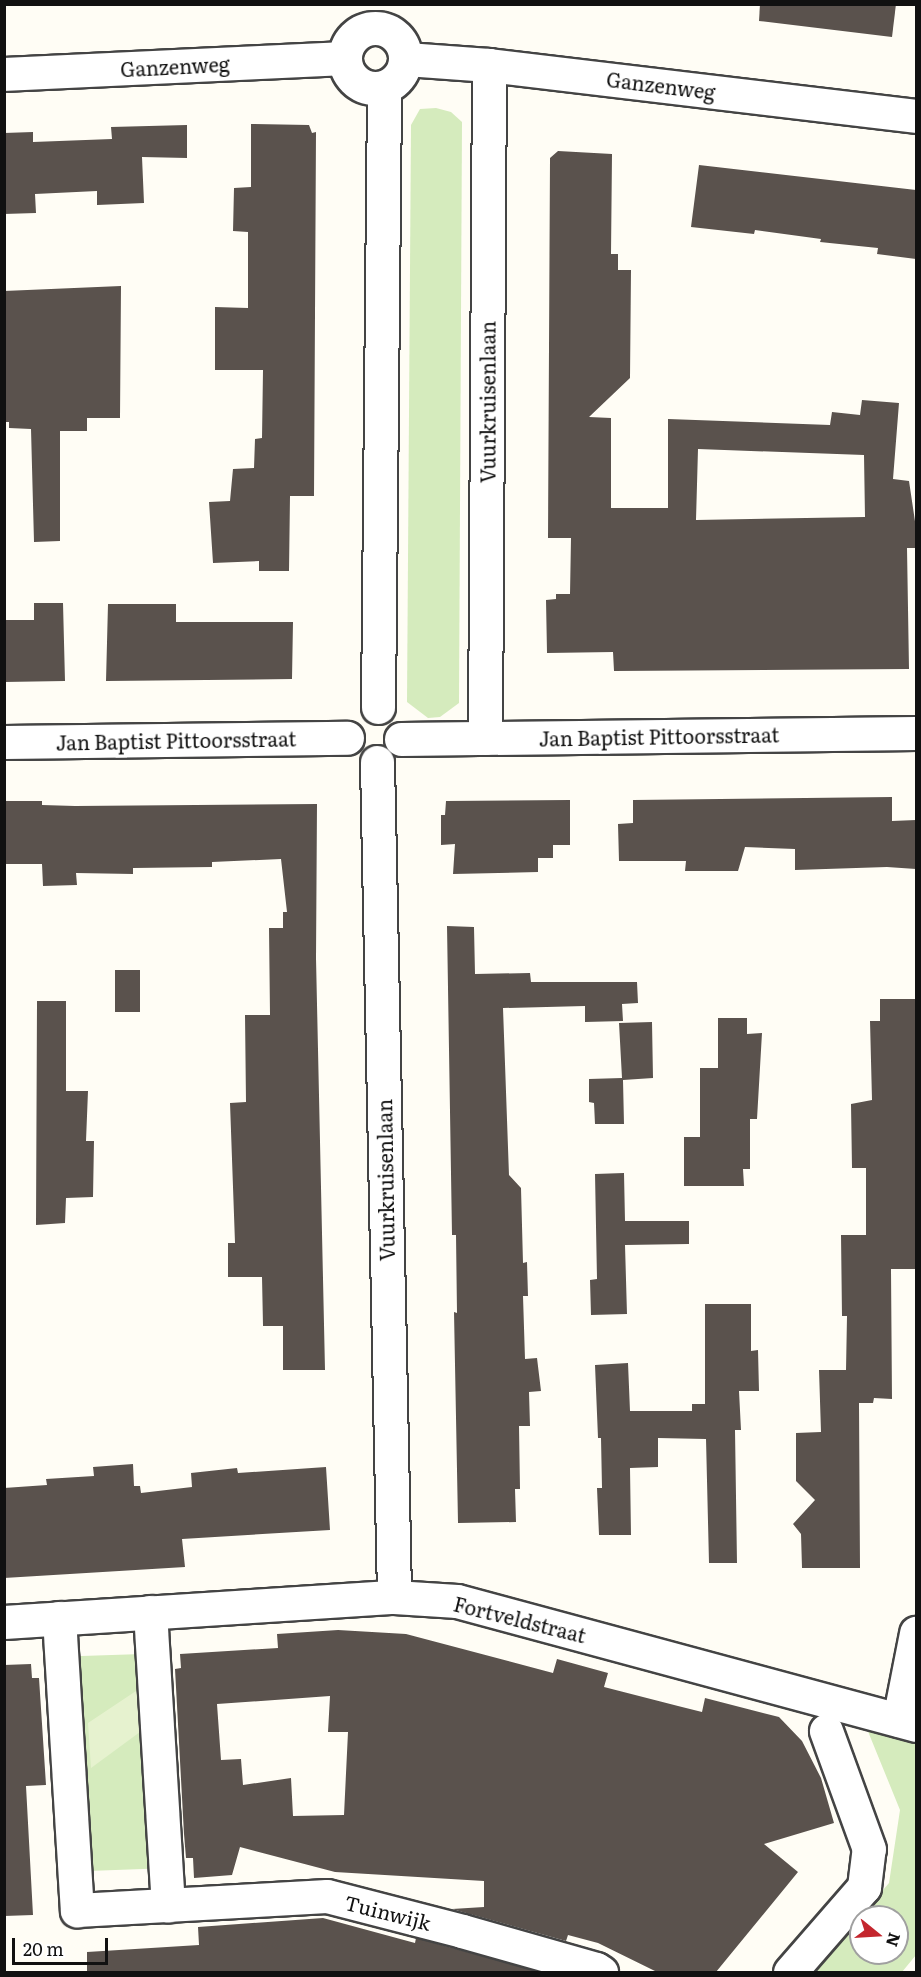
<!DOCTYPE html>
<style>
body{margin:0}
#map{position:relative;width:921px;height:1977px;overflow:hidden;background:#fffdf5;font-family:Literata,serif}
div>[style]{position:absolute}
.green>*{inset:0;background:#d5ebbd;transform-origin:0 0}
.pitch>*{inset:0;background:#e6f2cf}
.building>*{inset:0;background:#5a524d;transform-origin:0 0}
.roads{filter:drop-shadow(2px 0 #444) drop-shadow(-2px 0 #444) drop-shadow(0 2px #444) drop-shadow(0 -2px #444)}
.street>*{height:33px;margin:-16.5px;padding:0 16.5px;transform-origin:16.5px;border-radius:16.5px;background:#fff}
.street>.ring{margin:-16.5px;padding:0;box-sizing:content-box;background:none;border:33px solid #fff;border-radius:50%}
span{translate:-50% -50%;white-space:nowrap;text-align:center;line-height:1.15;-webkit-text-stroke:6px #fff;paint-order:stroke}
.street-label{font-size:20px;color:#111}
.frame{position:absolute;inset:0;border:6px solid #111;pointer-events:none}
.north{position:absolute;left:849px;top:1905px;width:60px;height:60px;box-sizing:border-box;background:#fff;border:2px solid #a0a0a0;border-radius:50%;rotate:108deg;font-size:16px;font-weight:700;line-height:24px;text-align:center;color:#111}
.north::after{content:'';display:block;margin:auto;width:21px;height:27px;background:#c4262e;clip-path:polygon(50% 0,100% 100%,50% 72%,0 100%)}
.scale{position:absolute;left:12px;top:1938px;width:96px;height:27px;box-sizing:border-box;border:3px solid #111;border-top:0;padding-left:8px;font-size:18px;line-height:21px;white-space:nowrap;color:#111;-webkit-text-stroke:4px #fff;paint-order:stroke}
</style>
<div id="map">
<div class="green">
<i style="clip-path:polygon(436px 108px,451px 112px,462px 122px,459px 703px,440px 717px,428px 718px,407px 702px,411px 125px,420px 109px)"></i>
<i style="left:142px;top:1654px;width:215px;height:68px;rotate:88deg"></i>
<i style="clip-path:polygon(evenodd,867px 1729px,916px 1741px,916px 1955px,902px 1972px,813px 1972px,889px 1883px,900px 1810px,867px 1729px,861px 1917px,897px 1917px,897px 1953px,861px 1953px,861px 1917px)"></i>
</div>
<div class="pitch">
<i style="clip-path:polygon(139px 1689px,140px 1732px,91px 1768px,88px 1723px)"></i>
</div>
<div class="building">
<i style="clip-path:polygon(760px 4px,896px 4px,892px 37px,759px 21px)"></i>
<i style="clip-path:polygon(251px 124px,309px 125px,312px 133px,316px 132px,314px 496px,290px 496px,289px 571px,259px 571px,259px 561px,213px 563px,209px 502px,230px 501px,233px 469px,254px 468px,255px 439px,262px 438px,263px 370px,215px 370px,215px 307px,248px 308px,248px 232px,233px 231px,234px 188px,251px 187px)"></i>
<i style="clip-path:polygon(187px 125px,187px 158px,142px 157px,144px 203px,97px 205px,97px 191px,35px 194px,36px 213px,4px 214px,4px 133px,33px 132px,33px 142px,112px 139px,111px 127px)"></i>
<i style="clip-path:polygon(evenodd,558px 151px,612px 154px,611px 254px,618px 254px,618px 270px,631px 270px,630px 378px,589px 417px,611px 418px,611px 508px,668px 508px,668px 419px,830px 425px,832px 412px,860px 415px,862px 400px,899px 403px,893px 479px,909px 481px,916px 528px,916px 548px,907px 548px,909px 669px,614px 671px,613px 652px,547px 653px,546px 600px,556px 599px,556px 594px,570px 594px,571px 538px,548px 538px,550px 158px,558px 151px,698px 449px,864px 455px,865px 517px,696px 520px,698px 449px)"></i>
<i style="clip-path:polygon(699px 165px,916px 190px,916px 259px,877px 254px,878px 248px,820px 242px,821px 239px,755px 230px,754px 234px,691px 227px)"></i>
<i style="clip-path:polygon(121px 286px,120px 418px,87px 418px,87px 431px,60px 431px,60px 541px,34px 542px,31px 429px,9px 428px,9px 422px,4px 422px,4px 291px)"></i>
<i style="clip-path:polygon(34px 603px,63px 603px,65px 681px,4px 682px,4px 620px,34px 620px)"></i>
<i style="clip-path:polygon(108px 604px,176px 604px,176px 622px,293px 622px,292px 679px,106px 681px)"></i>
<i style="clip-path:polygon(892px 797px,892px 821px,916px 820px,916px 869px,887px 867px,795px 870px,795px 849px,745px 847px,738px 871px,685px 871px,686px 861px,619px 861px,618px 824px,633px 823px,633px 800px)"></i>
<i style="clip-path:polygon(570px 800px,570px 845px,553px 845px,553px 858px,538px 858px,538px 872px,453px 874px,455px 844px,441px 845px,441px 815px,445px 815px,446px 801px)"></i>
<i style="clip-path:polygon(4px 801px,42px 801px,42px 805px,75px 806px,317px 804px,316px 958px,325px 1370px,283px 1370px,283px 1326px,263px 1326px,262px 1277px,228px 1277px,228px 1243px,235px 1243px,230px 1103px,246px 1102px,245px 1015px,270px 1015px,269px 928px,283px 928px,283px 912px,287px 912px,281px 859px,212px 862px,212px 867px,133px 868px,133px 874px,76px 873px,77px 885px,43px 886px,42px 864px,4px 864px)"></i>
<i style="clip-path:polygon(447px 926px,474px 927px,475px 974px,530px 973px,531px 982px,637px 982px,638px 1003px,622px 1004px,623px 1021px,585px 1022px,585px 1006px,503px 1008px,509px 1175px,521px 1188px,523px 1263px,527px 1262px,528px 1296px,523px 1296px,525px 1359px,537px 1358px,541px 1391px,529px 1392px,530px 1426px,519px 1426px,520px 1489px,515px 1489px,516px 1522px,458px 1523px,454px 1312px,457px 1313px,456px 1235px,452px 1235px)"></i>
<i style="left:115px;top:970px;width:25px;height:42px"></i>
<i style="clip-path:polygon(880px 999px,916px 999px,916px 1269px,891px 1269px,892px 1399px,874px 1398px,873px 1403px,859px 1403px,860px 1568px,802px 1568px,801px 1534px,793px 1524px,815px 1500px,796px 1481px,796px 1433px,821px 1432px,819px 1370px,846px 1370px,847px 1316px,842px 1316px,841px 1235px,866px 1235px,866px 1168px,852px 1168px,851px 1104px,872px 1100px,870px 1021px,880px 1021px)"></i>
<i style="clip-path:polygon(37px 1001px,66px 1001px,66px 1091px,88px 1091px,86px 1141px,94px 1141px,93px 1197px,66px 1198px,65px 1223px,36px 1225px)"></i>
<i style="clip-path:polygon(718px 1018px,747px 1018px,747px 1034px,762px 1033px,757px 1119px,750px 1119px,750px 1169px,743px 1169px,744px 1186px,684px 1186px,684px 1137px,700px 1137px,700px 1068px,718px 1068px)"></i>
<i style="clip-path:polygon(652px 1022px,653px 1078px,623px 1080px,624px 1124px,595px 1124px,594px 1103px,589px 1102px,589px 1079px,622px 1078px,619px 1023px)"></i>
<i style="clip-path:polygon(624px 1173px,625px 1221px,689px 1221px,689px 1244px,625px 1245px,627px 1314px,591px 1315px,590px 1280px,597px 1279px,595px 1174px)"></i>
<i style="clip-path:polygon(705px 1304px,751px 1304px,751px 1351px,758px 1350px,759px 1391px,739px 1391px,741px 1430px,735px 1430px,737px 1563px,709px 1563px,706px 1439px,658px 1438px,658px 1467px,630px 1468px,631px 1535px,599px 1535px,597px 1488px,602px 1488px,601px 1438px,598px 1438px,595px 1365px,628px 1363px,630px 1411px,692px 1411px,692px 1404px,705px 1404px)"></i>
<i style="clip-path:polygon(133px 1464px,134px 1486px,140px 1486px,141px 1493px,192px 1487px,191px 1473px,237px 1468px,238px 1473px,326px 1467px,330px 1530px,182px 1539px,185px 1567px,4px 1578px,4px 1488px,47px 1485px,46px 1479px,94px 1476px,93px 1467px)"></i>
<i style="clip-path:polygon(evenodd,338px 1630px,406px 1634px,553px 1673px,557px 1659px,608px 1673px,604px 1687px,678px 1706px,702px 1712px,705px 1698px,779px 1717px,802px 1741px,821px 1778px,834px 1823px,764px 1844px,798px 1872px,716px 1972px,657px 1972px,598px 1943px,568px 1935px,566px 1941px,452px 1909px,484px 1907px,484px 1881px,335px 1872px,240px 1847px,232px 1875px,194px 1878px,193px 1858px,186px 1858px,184px 1834px,175px 1669px,181px 1668px,180px 1654px,278px 1648px,277px 1634px,338px 1630px,330px 1696px,328px 1732px,348px 1732px,344px 1815px,293px 1816px,291px 1778px,243px 1785px,241px 1759px,221px 1760px,217px 1704px,330px 1696px)"></i>
<i style="clip-path:polygon(31px 1664px,32px 1678px,39px 1678px,46px 1785px,26px 1786px,33px 1915px,4px 1916px,4px 1665px)"></i>
<i style="clip-path:polygon(323px 1918px,415px 1943px,416px 1938px,540px 1972px,87px 1972px,87px 1952px,199px 1945px,198px 1927px)"></i>
</div>
<div class="roads">
<div class="street">
<i class="ring" style="left:345px;top:28px;width:27px;height:27px"></i>
<i style="left:406px;top:59px;width:83px;rotate:4.1deg"></i>
<i style="left:489px;top:65px;width:430px;rotate:6.8deg"></i>
<i style="left:4px;top:74px;width:341px;rotate:-2.7deg"></i>
<i style="left:378px;top:707px;width:619px;rotate:-89.44deg"></i>
<i style="left:485px;top:738px;width:673px;rotate:-89.66deg"></i>
<i style="left:401px;top:739px;width:515px;rotate:-0.67deg"></i>
<i style="left:4px;top:742px;width:343px;rotate:-0.7deg"></i>
<i style="left:377px;top:762px;width:835px;rotate:88.83deg"></i>
<i style="left:150px;top:1612px;width:294px;rotate:86.5deg"></i>
<i style="left:59px;top:1618px;width:293px;rotate:86.5deg"></i>
<i style="left:77px;top:1910px;width:250px;rotate:-3.2deg"></i>
<i style="left:327px;top:1896px;width:139px;rotate:14.5deg"></i>
<i style="left:462px;top:1931px;width:139px;rotate:15.8deg"></i>
<i style="left:596px;top:1969px;width:6px;rotate:31deg"></i>
<i style="left:4px;top:1622px;width:391px;rotate:-3.7deg"></i>
<i style="left:394px;top:1597px;width:63px;rotate:3.6deg"></i>
<i style="left:457px;top:1601px;width:475px;rotate:15.1deg"></i>
<i style="left:899px;top:1720px;width:89px;rotate:-78.9deg"></i>
<i style="left:790px;top:1972px;width:113px;rotate:-49deg"></i>
<i style="left:864px;top:1887px;width:38px;rotate:-83deg"></i>
<i style="left:869px;top:1849px;width:126px;rotate:-110deg"></i>
</div>
</div>
<div class="street-label">
<span style="left:175px;top:66px;rotate:-3deg">Ganzenweg</span>
<span style="left:661px;top:85px;rotate:7deg">Ganzenweg</span>
<span style="left:487px;top:402px;rotate:-90deg">Vuurkruisenlaan</span>
<span style="left:659px;top:736px;rotate:-1deg">Jan Baptist Pittoorsstraat</span>
<span style="left:176px;top:740px;rotate:-1deg">Jan Baptist Pittoorsstraat</span>
<span style="left:385px;top:1180px;rotate:-91deg">Vuurkruisenlaan</span>
<span style="left:520px;top:1619px;rotate:14deg">Fortveldstraat</span>
<span style="left:388px;top:1912px;rotate:14deg">Tuinwijk</span>
</div>
<div class="frame"></div>
<div class="north">N</div>
<div class="scale">20 m</div>
</div>
